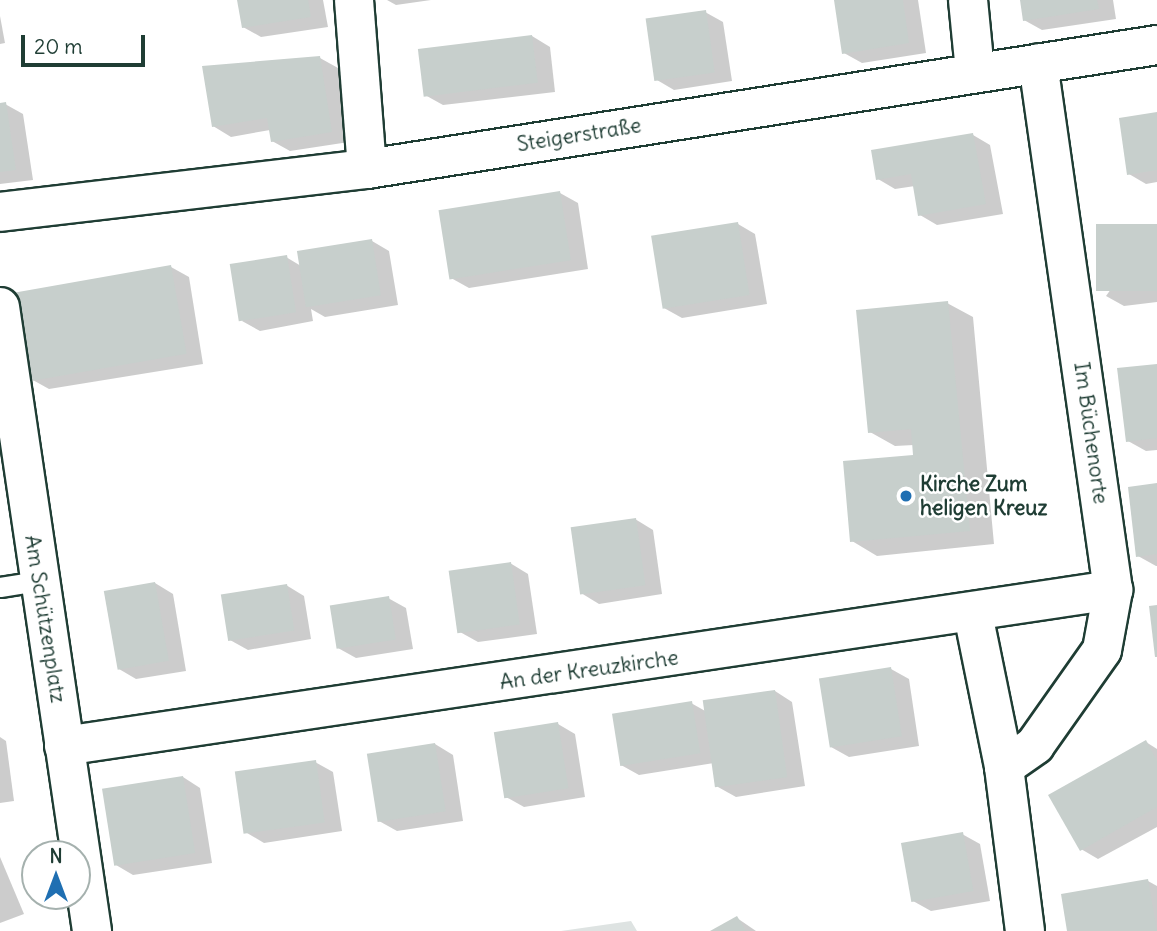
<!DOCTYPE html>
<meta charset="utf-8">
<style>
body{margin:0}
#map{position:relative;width:1157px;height:931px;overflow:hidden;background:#fff;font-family:Delius,sans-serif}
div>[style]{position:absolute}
.green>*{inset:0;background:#dee3e2}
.shadow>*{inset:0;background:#0003}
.building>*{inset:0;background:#c7cfcc;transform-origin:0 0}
.roads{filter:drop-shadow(2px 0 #1f3d34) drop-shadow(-2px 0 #1f3d34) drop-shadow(0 2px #1f3d34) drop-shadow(0 -2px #1f3d34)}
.lane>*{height:19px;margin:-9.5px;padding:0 9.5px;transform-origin:9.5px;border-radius:9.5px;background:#fff}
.street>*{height:38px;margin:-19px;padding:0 19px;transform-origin:19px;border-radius:19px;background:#fff}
.dots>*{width:19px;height:19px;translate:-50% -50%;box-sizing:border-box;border:4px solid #fff;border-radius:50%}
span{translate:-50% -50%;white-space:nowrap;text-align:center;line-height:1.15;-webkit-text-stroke:5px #fff;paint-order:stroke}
.street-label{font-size:21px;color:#1f3d34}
.poi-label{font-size:21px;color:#1f3d34;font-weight:700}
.left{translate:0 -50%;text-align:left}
.north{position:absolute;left:21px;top:840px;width:70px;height:70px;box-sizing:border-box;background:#fff;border:2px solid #a5b1ae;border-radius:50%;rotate:0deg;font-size:19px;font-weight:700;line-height:28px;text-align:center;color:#1f3d34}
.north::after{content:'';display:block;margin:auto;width:24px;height:32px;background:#1f6fb2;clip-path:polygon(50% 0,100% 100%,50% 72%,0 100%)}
.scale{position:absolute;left:21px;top:35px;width:124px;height:32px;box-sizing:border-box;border:4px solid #1f3d34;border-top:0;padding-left:9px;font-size:21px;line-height:24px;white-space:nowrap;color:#1f3d34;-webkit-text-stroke:5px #fff;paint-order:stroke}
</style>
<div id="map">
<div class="green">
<i style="clip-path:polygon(631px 921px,637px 931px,561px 931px)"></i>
</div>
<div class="shadow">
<i style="clip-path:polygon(239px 0,323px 0,328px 27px,261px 37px,243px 27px)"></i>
<i style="clip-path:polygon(387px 0,431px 0,396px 5px)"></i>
<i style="clip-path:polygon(836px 0,918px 0,926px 53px,862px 63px,844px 53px)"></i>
<i style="clip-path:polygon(1021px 0,1113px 0,1116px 19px,1042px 30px,1024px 20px)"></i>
<i style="clip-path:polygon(705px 12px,723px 22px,732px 81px,674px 90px,657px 80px)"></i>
<i style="clip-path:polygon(0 16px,5px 43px,0 44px)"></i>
<i style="clip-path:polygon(532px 36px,550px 47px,555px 92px,443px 105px,425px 95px)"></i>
<i style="clip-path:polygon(320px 58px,338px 68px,349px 142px,290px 151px,272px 141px,270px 130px,231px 137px,213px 126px)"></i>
<i style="clip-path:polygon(5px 104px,23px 114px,33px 180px,0 184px,0 105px)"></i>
<i style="clip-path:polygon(1157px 114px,1157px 182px,1146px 184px,1129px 174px)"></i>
<i style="clip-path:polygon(973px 135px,990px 145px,1003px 214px,937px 225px,920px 215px,915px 186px,895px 189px,878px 179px)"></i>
<i style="clip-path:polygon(560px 193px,578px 203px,588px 269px,469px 288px,451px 278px)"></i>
<i style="clip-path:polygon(738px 224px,755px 234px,767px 304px,682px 318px,664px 308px)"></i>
<i style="clip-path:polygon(1157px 225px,1157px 302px,1124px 306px,1106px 296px)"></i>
<i style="clip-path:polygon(372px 241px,389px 251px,398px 305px,325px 317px,311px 309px,313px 321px,260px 331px,242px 321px,286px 257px,301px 266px)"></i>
<i style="clip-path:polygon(171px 267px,189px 277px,203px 364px,49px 389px,31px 379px)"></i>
<i style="clip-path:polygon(947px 303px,973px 317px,994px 544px,877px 556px,852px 541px,915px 457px,914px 445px,895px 446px,870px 432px)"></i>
<i style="clip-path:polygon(1157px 365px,1157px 450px,1146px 451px,1128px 441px)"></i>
<i style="clip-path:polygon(1157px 485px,1157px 566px,1156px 566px,1138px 556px)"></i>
<i style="clip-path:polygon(635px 519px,653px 530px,662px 594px,599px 604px,581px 593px)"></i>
<i style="clip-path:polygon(510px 563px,528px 574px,537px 634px,478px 642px,460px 632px)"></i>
<i style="clip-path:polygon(155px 583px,173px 594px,186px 671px,136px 679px,119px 669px)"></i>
<i style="clip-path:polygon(286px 585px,304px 596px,311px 639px,248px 650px,230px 640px)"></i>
<i style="clip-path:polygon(388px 598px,406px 608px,413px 649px,356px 658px,338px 648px)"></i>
<i style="clip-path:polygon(891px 669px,909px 679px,919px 746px,849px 757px,831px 747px)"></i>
<i style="clip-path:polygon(775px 691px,792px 702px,805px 786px,736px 797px,718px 787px,714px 763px,639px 775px,621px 765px,691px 703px,707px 712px)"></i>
<i style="clip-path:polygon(558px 724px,575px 734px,585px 797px,524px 807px,506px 797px)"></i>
<i style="clip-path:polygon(0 737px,6px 741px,14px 801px,0 803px)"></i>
<i style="clip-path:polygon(1146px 742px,1157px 749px,1157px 827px,1098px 859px,1081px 849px)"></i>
<i style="clip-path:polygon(435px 744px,453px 755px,463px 821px,397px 831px,379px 821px)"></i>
<i style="clip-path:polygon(315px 762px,333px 772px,342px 831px,264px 843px,247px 833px)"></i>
<i style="clip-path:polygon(183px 777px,200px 788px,212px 863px,133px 875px,116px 865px)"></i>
<i style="clip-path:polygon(962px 834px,980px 844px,990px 901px,931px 911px,913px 901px)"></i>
<i style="clip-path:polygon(0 857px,24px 914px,0 923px)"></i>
<i style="clip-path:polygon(1148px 881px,1157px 886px,1157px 931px,1069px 931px)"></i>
<i style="clip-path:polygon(737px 918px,756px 931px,714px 931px)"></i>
</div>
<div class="building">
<i style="clip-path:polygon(237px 0,308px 0,311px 17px,242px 28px)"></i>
<i style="clip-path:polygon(834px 0,903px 0,909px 43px,842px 54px)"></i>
<i style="clip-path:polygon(1020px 0,1097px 0,1099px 9px,1023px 21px)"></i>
<i style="left:706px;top:10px;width:63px;height:61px;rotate:82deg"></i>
<i style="left:532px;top:35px;width:48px;height:115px;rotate:83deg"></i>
<i style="clip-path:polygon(320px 56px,332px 132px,271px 142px,267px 118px,212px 127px,202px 66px)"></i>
<i style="clip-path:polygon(6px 102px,16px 170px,0 172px,0 103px)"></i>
<i style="clip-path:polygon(1157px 112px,1157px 170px,1127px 175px,1119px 118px)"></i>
<i style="clip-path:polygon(973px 133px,986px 204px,918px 216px,911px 174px,876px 180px,871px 150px)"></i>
<i style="left:560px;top:191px;width:70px;height:123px;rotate:81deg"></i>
<i style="left:738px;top:222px;width:74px;height:88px;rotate:81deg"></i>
<i style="left:1157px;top:224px;width:67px;height:61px;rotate:90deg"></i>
<i style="left:372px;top:239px;width:57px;height:76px;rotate:81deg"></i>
<i style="left:287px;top:255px;width:58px;height:58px;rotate:81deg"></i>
<i style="left:171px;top:265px;width:90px;height:158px;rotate:80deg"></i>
<i style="clip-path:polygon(948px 301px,970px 531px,850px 542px,843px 461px,913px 455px,911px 429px,868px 433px,856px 310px)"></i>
<i style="clip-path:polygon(1157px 364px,1157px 438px,1126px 442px,1117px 368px)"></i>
<i style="clip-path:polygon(1157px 483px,1157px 554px,1136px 557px,1128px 487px)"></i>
<i style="left:636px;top:518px;width:68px;height:66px;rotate:82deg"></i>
<i style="left:511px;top:562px;width:63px;height:63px;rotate:82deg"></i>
<i style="left:155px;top:582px;width:80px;height:52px;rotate:80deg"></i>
<i style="left:287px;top:584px;width:47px;height:67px;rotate:81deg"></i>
<i style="left:389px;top:596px;width:44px;height:60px;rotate:81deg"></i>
<i style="clip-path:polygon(1157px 605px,1157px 657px,1155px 657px,1149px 606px)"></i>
<i style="left:891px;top:667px;width:70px;height:73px;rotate:81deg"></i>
<i style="left:775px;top:690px;width:88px;height:73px;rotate:82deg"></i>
<i style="left:692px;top:701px;width:53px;height:81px;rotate:81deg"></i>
<i style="left:558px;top:722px;width:67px;height:65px;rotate:81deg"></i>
<i style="clip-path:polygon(1146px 740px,1157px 761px,1157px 807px,1080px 851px,1048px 795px)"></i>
<i style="left:435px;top:743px;width:69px;height:69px;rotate:81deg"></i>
<i style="left:316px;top:760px;width:63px;height:82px;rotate:82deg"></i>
<i style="left:183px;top:776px;width:78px;height:82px;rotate:81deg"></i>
<i style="left:963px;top:832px;width:60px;height:63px;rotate:80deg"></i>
<i style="clip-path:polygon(1148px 879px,1157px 931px,1067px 931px,1061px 894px)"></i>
<i style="clip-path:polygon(737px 916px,746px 931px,710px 931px)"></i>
</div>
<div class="roads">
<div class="lane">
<i style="left:0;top:587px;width:39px;rotate:-9deg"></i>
</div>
<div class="street">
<i style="left:354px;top:0;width:169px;rotate:85.6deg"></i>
<i style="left:968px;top:0;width:72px;rotate:84.4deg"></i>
<i style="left:0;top:212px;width:370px;rotate:-6.7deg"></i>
<i style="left:367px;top:169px;width:800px;rotate:-8.92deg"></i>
<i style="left:0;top:307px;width:631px;rotate:81.61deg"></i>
<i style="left:973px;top:614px;width:156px;rotate:78.5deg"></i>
<i style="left:64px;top:746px;width:1061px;rotate:-8.46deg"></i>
<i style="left:1025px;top:931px;width:165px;rotate:-97.3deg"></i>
<i style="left:1004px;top:767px;width:38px;rotate:-35deg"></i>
<i style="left:1035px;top:745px;width:116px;rotate:-54.8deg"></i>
<i style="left:1102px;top:650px;width:61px;rotate:-79.6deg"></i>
<i style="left:1113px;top:590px;width:532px;rotate:-98.1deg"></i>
</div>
</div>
<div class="dots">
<i style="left:906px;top:496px;background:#1f6fb2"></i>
</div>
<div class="street-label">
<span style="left:579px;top:135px;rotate:-9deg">Steigerstraße</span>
<span style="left:1091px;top:433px;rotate:82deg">Im Büchenorte</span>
<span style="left:45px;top:619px;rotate:81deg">Am Schützenplatz</span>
<span style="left:589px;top:670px;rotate:-8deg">An der Kreuzkirche</span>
</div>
<div class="poi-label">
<span class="left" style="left:920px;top:496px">Kirche Zum<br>heligen Kreuz</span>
</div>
<div class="north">N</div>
<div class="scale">20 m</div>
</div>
